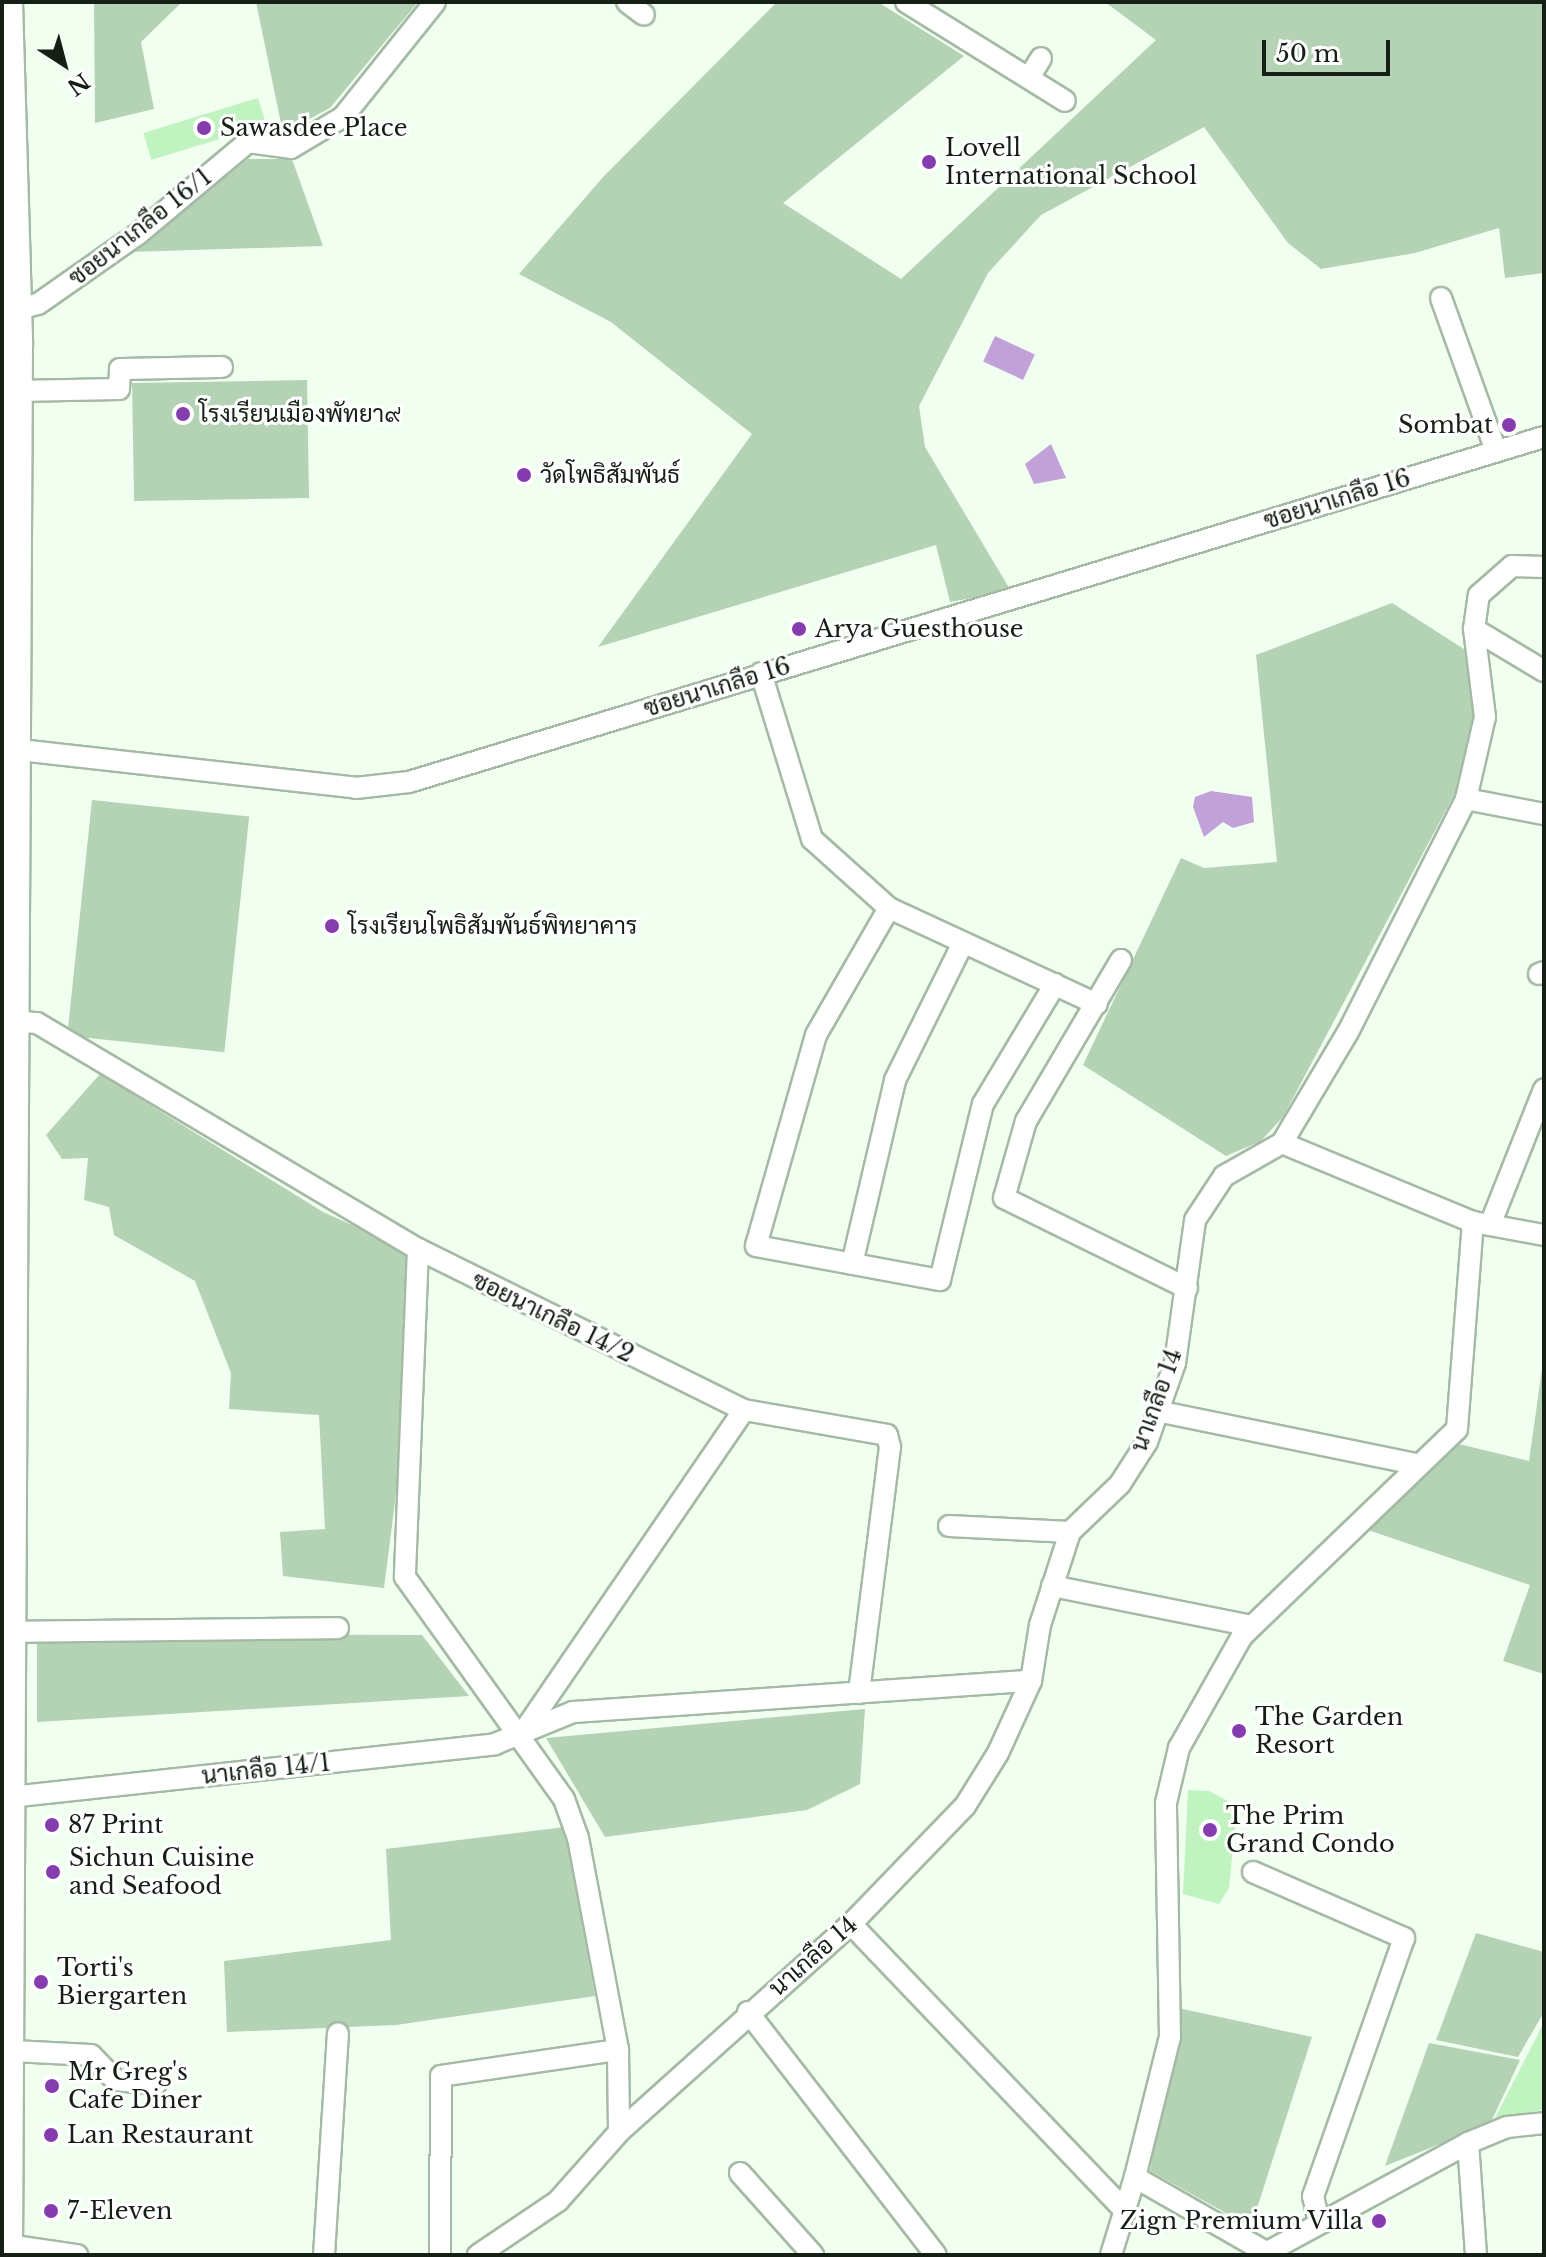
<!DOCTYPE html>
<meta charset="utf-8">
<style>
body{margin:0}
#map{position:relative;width:1546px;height:2257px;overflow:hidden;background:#f0fff0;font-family:"Libre Baskerville",Sarabun,serif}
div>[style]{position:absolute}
.green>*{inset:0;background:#b4d2b4;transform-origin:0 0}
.water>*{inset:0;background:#c1a1d8;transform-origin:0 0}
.building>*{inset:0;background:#c1f3c1;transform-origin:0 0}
.roads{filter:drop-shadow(2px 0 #a4baa4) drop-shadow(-2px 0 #a4baa4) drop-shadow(0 2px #a4baa4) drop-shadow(0 -2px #a4baa4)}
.street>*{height:20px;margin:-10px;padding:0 10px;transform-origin:10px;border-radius:10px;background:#fff}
.secondary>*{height:28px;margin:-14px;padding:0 14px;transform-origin:14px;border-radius:14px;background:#fff}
.dots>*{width:22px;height:22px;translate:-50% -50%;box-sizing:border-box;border:4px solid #fff;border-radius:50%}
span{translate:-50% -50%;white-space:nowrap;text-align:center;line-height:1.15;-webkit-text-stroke:6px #fff;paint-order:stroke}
.poi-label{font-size:24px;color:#161f16}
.left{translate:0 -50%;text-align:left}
.right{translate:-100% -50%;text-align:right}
.street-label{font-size:24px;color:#161f16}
.frame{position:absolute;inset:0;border:4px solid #161f16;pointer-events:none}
.north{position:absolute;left:24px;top:24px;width:80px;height:80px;-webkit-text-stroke:6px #fff;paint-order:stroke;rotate:144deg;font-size:22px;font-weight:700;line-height:32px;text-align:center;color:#161f16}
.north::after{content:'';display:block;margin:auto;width:28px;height:36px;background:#161f16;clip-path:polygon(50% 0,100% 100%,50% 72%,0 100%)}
.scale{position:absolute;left:1262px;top:40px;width:128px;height:36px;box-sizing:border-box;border:4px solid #161f16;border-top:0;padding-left:10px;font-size:24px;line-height:28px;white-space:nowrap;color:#161f16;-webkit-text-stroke:6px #fff;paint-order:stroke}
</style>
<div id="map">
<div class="green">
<i style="clip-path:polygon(94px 2px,182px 2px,141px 42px,154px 109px,95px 123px)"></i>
<i style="clip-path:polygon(256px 2px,418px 2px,330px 108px,283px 133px)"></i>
<i style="clip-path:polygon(777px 2px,878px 2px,964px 56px,783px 203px,901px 279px,1156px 40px,1105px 2px,1544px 2px,1544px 273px,1505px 278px,1499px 228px,1415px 253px,1321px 269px,1288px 243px,1204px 127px,1041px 215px,988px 273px,919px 406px,925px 447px,1011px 591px,950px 602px,936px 545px,598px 647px,752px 434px,611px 322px,519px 274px,604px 176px)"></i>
<i style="clip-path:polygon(248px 159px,292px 159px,323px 246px,130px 252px)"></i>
<i style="left:307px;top:380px;width:118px;height:175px;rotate:89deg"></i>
<i style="clip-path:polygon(1392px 603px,1464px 649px,1476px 715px,1455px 793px,1283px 1117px,1261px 1141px,1226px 1156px,1083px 1065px,1181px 858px,1204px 868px,1277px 862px,1256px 655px)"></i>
<i style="left:92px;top:800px;width:158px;height:237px;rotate:6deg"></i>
<i style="clip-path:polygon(100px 1074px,323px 1212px,408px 1250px,403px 1440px,384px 1588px,283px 1576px,280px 1532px,325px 1529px,319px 1415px,229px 1409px,231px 1373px,195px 1281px,114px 1235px,109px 1207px,84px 1200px,88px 1158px,62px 1159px,46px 1135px)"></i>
<i style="clip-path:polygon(1544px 1355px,1544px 1674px,1503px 1661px,1530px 1585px,1368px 1530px,1459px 1444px,1529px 1461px)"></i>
<i style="clip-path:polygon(37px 1634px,422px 1635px,469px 1696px,37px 1722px)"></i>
<i style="clip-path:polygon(865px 1709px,860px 1784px,807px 1810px,605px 1837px,546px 1738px)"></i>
<i style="clip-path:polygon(565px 1827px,595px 1996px,396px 2025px,227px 2032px,224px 1961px,391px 1940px,386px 1849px)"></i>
<i style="clip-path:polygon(1476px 1933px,1544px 1952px,1544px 2012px,1518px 2057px,1436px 2040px)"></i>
<i style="clip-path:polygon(1178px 2008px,1312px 2037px,1251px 2227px,1150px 2171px)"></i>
<i style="clip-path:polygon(1429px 2043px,1520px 2060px,1490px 2124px,1385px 2166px)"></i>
</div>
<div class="water">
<i style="left:995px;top:336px;width:44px;height:28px;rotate:25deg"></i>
<i style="clip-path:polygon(1051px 444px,1066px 478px,1034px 484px,1025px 464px)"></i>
<i style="clip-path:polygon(1211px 791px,1252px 797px,1254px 822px,1233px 828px,1223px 822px,1204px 837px,1193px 807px,1195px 797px)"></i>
</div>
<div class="building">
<i style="left:258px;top:98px;width:28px;height:120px;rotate:73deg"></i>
<i style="clip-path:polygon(1188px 1790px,1209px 1791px,1237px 1806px,1229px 1888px,1219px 1904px,1183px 1894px)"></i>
<i style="clip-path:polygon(1544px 2022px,1544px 2110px,1495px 2118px)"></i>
</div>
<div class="roads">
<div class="street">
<i style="left:627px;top:2px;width:21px;rotate:37deg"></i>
<i style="left:906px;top:2px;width:187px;rotate:31.9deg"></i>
<i style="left:1029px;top:78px;width:23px;rotate:-59deg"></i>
<i style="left:1441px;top:298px;width:163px;rotate:70.2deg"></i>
<i style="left:2px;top:314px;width:37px;rotate:-16deg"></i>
<i style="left:38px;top:304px;width:122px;rotate:-35deg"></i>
<i style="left:138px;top:234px;width:143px;rotate:-39.9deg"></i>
<i style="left:248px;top:142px;width:43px;rotate:7.9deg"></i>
<i style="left:291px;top:148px;width:61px;rotate:-30.8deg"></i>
<i style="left:343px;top:117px;width:147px;rotate:-51.3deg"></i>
<i style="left:17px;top:391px;width:102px;rotate:-1.1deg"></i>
<i style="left:119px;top:389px;width:20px;rotate:-87deg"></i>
<i style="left:120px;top:369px;width:102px;rotate:-1.1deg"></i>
<i style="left:1474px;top:629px;width:82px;rotate:31deg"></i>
<i style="left:761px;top:673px;width:174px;rotate:72.9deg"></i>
<i style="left:812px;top:839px;width:103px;rotate:41.9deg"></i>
<i style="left:889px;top:908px;width:229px;rotate:24.8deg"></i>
<i style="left:2px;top:748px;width:356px;rotate:6.4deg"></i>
<i style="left:356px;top:788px;width:53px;rotate:-6.5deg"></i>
<i style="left:409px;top:782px;width:1186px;rotate:-16.91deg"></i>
<i style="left:1466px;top:799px;width:79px;rotate:10.9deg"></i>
<i style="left:889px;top:908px;width:146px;rotate:119.9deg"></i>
<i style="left:816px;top:1035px;width:219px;rotate:105.9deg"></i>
<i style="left:756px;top:1246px;width:187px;rotate:10.5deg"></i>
<i style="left:940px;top:1280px;width:181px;rotate:-76.3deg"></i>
<i style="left:983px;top:1104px;width:140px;rotate:-59deg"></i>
<i style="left:1121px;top:960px;width:187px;rotate:120.5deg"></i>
<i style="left:1026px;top:1121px;width:80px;rotate:105.9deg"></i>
<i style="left:1004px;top:1198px;width:204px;rotate:26.2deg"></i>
<i style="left:1539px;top:974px;width:5px;rotate:-22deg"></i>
<i style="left:13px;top:1021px;width:24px;rotate:5deg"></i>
<i style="left:37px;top:1023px;width:443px;rotate:30.7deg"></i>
<i style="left:418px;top:1249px;width:364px;rotate:26.3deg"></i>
<i style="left:744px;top:1410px;width:145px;rotate:9.9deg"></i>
<i style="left:887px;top:1435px;width:12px;rotate:76deg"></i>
<i style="left:890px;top:1447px;width:248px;rotate:97.2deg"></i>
<i style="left:1282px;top:1143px;width:207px;rotate:22.5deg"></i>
<i style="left:1473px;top:1222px;width:72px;rotate:10.4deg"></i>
<i style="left:1490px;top:1225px;width:146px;rotate:-68.3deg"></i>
<i style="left:418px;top:1249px;width:328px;rotate:92.3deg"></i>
<i style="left:405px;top:1577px;width:273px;rotate:54.4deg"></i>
<i style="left:564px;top:1799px;width:41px;rotate:70.3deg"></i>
<i style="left:578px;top:1838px;width:216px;rotate:79.3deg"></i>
<i style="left:618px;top:2050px;width:82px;rotate:89.3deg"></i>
<i style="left:852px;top:1264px;width:189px;rotate:-76.8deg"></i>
<i style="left:895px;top:1080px;width:153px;rotate:-63.6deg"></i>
<i style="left:1157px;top:1411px;width:268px;rotate:11.6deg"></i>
<i style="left:949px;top:1526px;width:121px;rotate:2.8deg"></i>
<i style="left:1052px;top:1586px;width:204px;rotate:11.3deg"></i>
<i style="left:11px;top:1632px;width:327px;rotate:-0.7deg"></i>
<i style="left:520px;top:1737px;width:396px;rotate:-55.6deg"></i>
<i style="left:10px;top:1797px;width:488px;rotate:-6.2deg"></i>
<i style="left:495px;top:1744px;width:84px;rotate:-22.3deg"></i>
<i style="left:573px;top:1712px;width:459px;rotate:-3.9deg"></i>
<i style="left:1253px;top:1872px;width:165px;rotate:23.6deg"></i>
<i style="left:1404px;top:1938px;width:274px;rotate:109.4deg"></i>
<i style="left:1313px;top:2196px;width:27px;rotate:77deg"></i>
<i style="left:851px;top:1924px;width:397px;rotate:46.3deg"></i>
<i style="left:748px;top:2012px;width:307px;rotate:52.3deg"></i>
<i style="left:13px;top:2051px;width:78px;rotate:2.9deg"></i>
<i style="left:91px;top:2055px;width:35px;rotate:46deg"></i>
<i style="left:115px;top:2080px;width:41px;rotate:5.6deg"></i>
<i style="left:1468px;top:2143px;width:112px;rotate:85.9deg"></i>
<i style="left:740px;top:2173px;width:110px;rotate:48.3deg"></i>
<i style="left:9px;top:2245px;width:69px;rotate:8.4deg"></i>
<i style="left:1264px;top:2251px;width:149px;rotate:-150.2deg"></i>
<i style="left:1135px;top:2177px;width:144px;rotate:-76deg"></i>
<i style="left:1170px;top:2037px;width:234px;rotate:-91deg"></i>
<i style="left:1166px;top:1803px;width:57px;rotate:-76.7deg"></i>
<i style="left:1179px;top:1748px;width:129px;rotate:-60.6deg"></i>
<i style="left:1242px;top:1636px;width:298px;rotate:-43.9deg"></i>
<i style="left:1457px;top:1429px;width:208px;rotate:-85.6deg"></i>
<i style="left:324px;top:2255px;width:222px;rotate:-86.4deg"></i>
<i style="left:440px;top:2255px;width:179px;rotate:-89.7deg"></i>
<i style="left:441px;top:2076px;width:179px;rotate:-8.4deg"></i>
<i style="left:478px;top:2255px;width:97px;rotate:-34deg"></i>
<i style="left:558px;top:2201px;width:92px;rotate:-48.5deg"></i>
<i style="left:619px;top:2132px;width:312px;rotate:-41.9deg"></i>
<i style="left:851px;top:1924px;width:164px;rotate:-46deg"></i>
<i style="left:965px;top:1806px;width:62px;rotate:-58.1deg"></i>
<i style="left:998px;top:1753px;width:79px;rotate:-65.4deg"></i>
<i style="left:1031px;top:1681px;width:57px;rotate:-80.9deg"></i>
<i style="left:1040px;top:1625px;width:98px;rotate:-72.1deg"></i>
<i style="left:1070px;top:1532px;width:69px;rotate:-43.8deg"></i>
<i style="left:1120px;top:1484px;width:50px;rotate:-57.3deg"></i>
<i style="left:1147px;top:1442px;width:84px;rotate:-70.5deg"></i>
<i style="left:1175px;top:1363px;width:144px;rotate:-82deg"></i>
<i style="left:1195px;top:1220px;width:53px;rotate:-56.6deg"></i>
<i style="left:1224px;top:1176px;width:67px;rotate:-29.6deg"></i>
<i style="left:1282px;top:1143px;width:129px;rotate:-59.3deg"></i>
<i style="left:1348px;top:1032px;width:261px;rotate:-63.1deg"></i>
<i style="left:1466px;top:799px;width:84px;rotate:-77deg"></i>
<i style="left:1485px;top:717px;width:89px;rotate:-97.1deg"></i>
<i style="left:1474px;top:629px;width:34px;rotate:-82deg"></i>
<i style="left:1479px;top:595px;width:44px;rotate:-41.3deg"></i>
<i style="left:1512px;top:566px;width:32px;rotate:2deg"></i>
<i style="left:1111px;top:2255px;width:82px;rotate:-72.9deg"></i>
<i style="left:1262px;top:2255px;width:234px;rotate:-28.5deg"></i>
<i style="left:1468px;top:2143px;width:42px;rotate:-22.3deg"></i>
<i style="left:1507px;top:2127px;width:37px;rotate:-6deg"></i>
</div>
<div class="secondary">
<i style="left:8px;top:2px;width:343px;rotate:88.3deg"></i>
<i style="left:18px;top:345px;width:1910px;rotate:90.3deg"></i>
</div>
</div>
<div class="dots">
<i style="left:204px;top:128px;background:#853caf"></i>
<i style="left:929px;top:162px;background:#853caf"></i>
<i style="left:183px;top:414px;background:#853caf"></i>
<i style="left:1509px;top:425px;background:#853caf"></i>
<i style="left:524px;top:475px;background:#853caf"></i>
<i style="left:799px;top:629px;background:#853caf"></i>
<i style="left:332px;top:926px;background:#853caf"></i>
<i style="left:1239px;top:1731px;background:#853caf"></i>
<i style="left:52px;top:1825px;background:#853caf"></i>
<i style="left:1210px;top:1830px;background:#853caf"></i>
<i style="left:53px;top:1872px;background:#853caf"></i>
<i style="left:41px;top:1982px;background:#853caf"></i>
<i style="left:52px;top:2086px;background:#853caf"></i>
<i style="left:51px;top:2135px;background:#853caf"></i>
<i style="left:51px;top:2211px;background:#853caf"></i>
<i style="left:1379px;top:2221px;background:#853caf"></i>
</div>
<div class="poi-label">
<span class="left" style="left:220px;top:128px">Sawasdee Place</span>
<span class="left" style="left:945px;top:162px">Lovell<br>International School</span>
<span class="left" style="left:199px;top:414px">โรงเรียนเมืองพัทยา๙</span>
<span class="right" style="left:1493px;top:425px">Sombat</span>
<span class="left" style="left:540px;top:475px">วัดโพธิสัมพันธ์</span>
<span class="left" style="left:815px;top:629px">Arya Guesthouse</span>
<span class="left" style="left:348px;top:926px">โรงเรียนโพธิสัมพันธ์พิทยาคาร</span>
<span class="left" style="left:1255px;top:1731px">The Garden<br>Resort</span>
<span class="left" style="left:1226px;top:1830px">The Prim<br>Grand Condo</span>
<span class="left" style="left:68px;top:1825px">87 Print</span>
<span class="left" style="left:69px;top:1872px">Sichun Cuisine<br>and Seafood</span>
<span class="left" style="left:57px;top:1982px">Torti's<br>Biergarten</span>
<span class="left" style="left:68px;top:2086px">Mr Greg's<br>Cafe Diner</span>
<span class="left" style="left:67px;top:2135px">Lan Restaurant</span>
<span class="left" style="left:67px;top:2211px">7-Eleven</span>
<span class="right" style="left:1363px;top:2221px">Zign Premium Villa</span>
</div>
<div class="street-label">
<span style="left:140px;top:227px;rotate:-38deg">ซอยนาเกลือ 16/1</span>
<span style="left:1337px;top:499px;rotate:-17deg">ซอยนาเกลือ 16</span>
<span style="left:717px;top:687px;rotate:-17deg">ซอยนาเกลือ 16</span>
<span style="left:553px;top:1317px;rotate:26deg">ซอยนาเกลือ 14/2</span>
<span style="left:1156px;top:1400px;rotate:-70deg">นาเกลือ 14</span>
<span style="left:266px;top:1769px;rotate:-6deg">นาเกลือ 14/1</span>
<span style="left:813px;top:1956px;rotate:-41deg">นาเกลือ 14</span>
</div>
<div class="frame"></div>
<div class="north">N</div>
<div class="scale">50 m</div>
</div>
